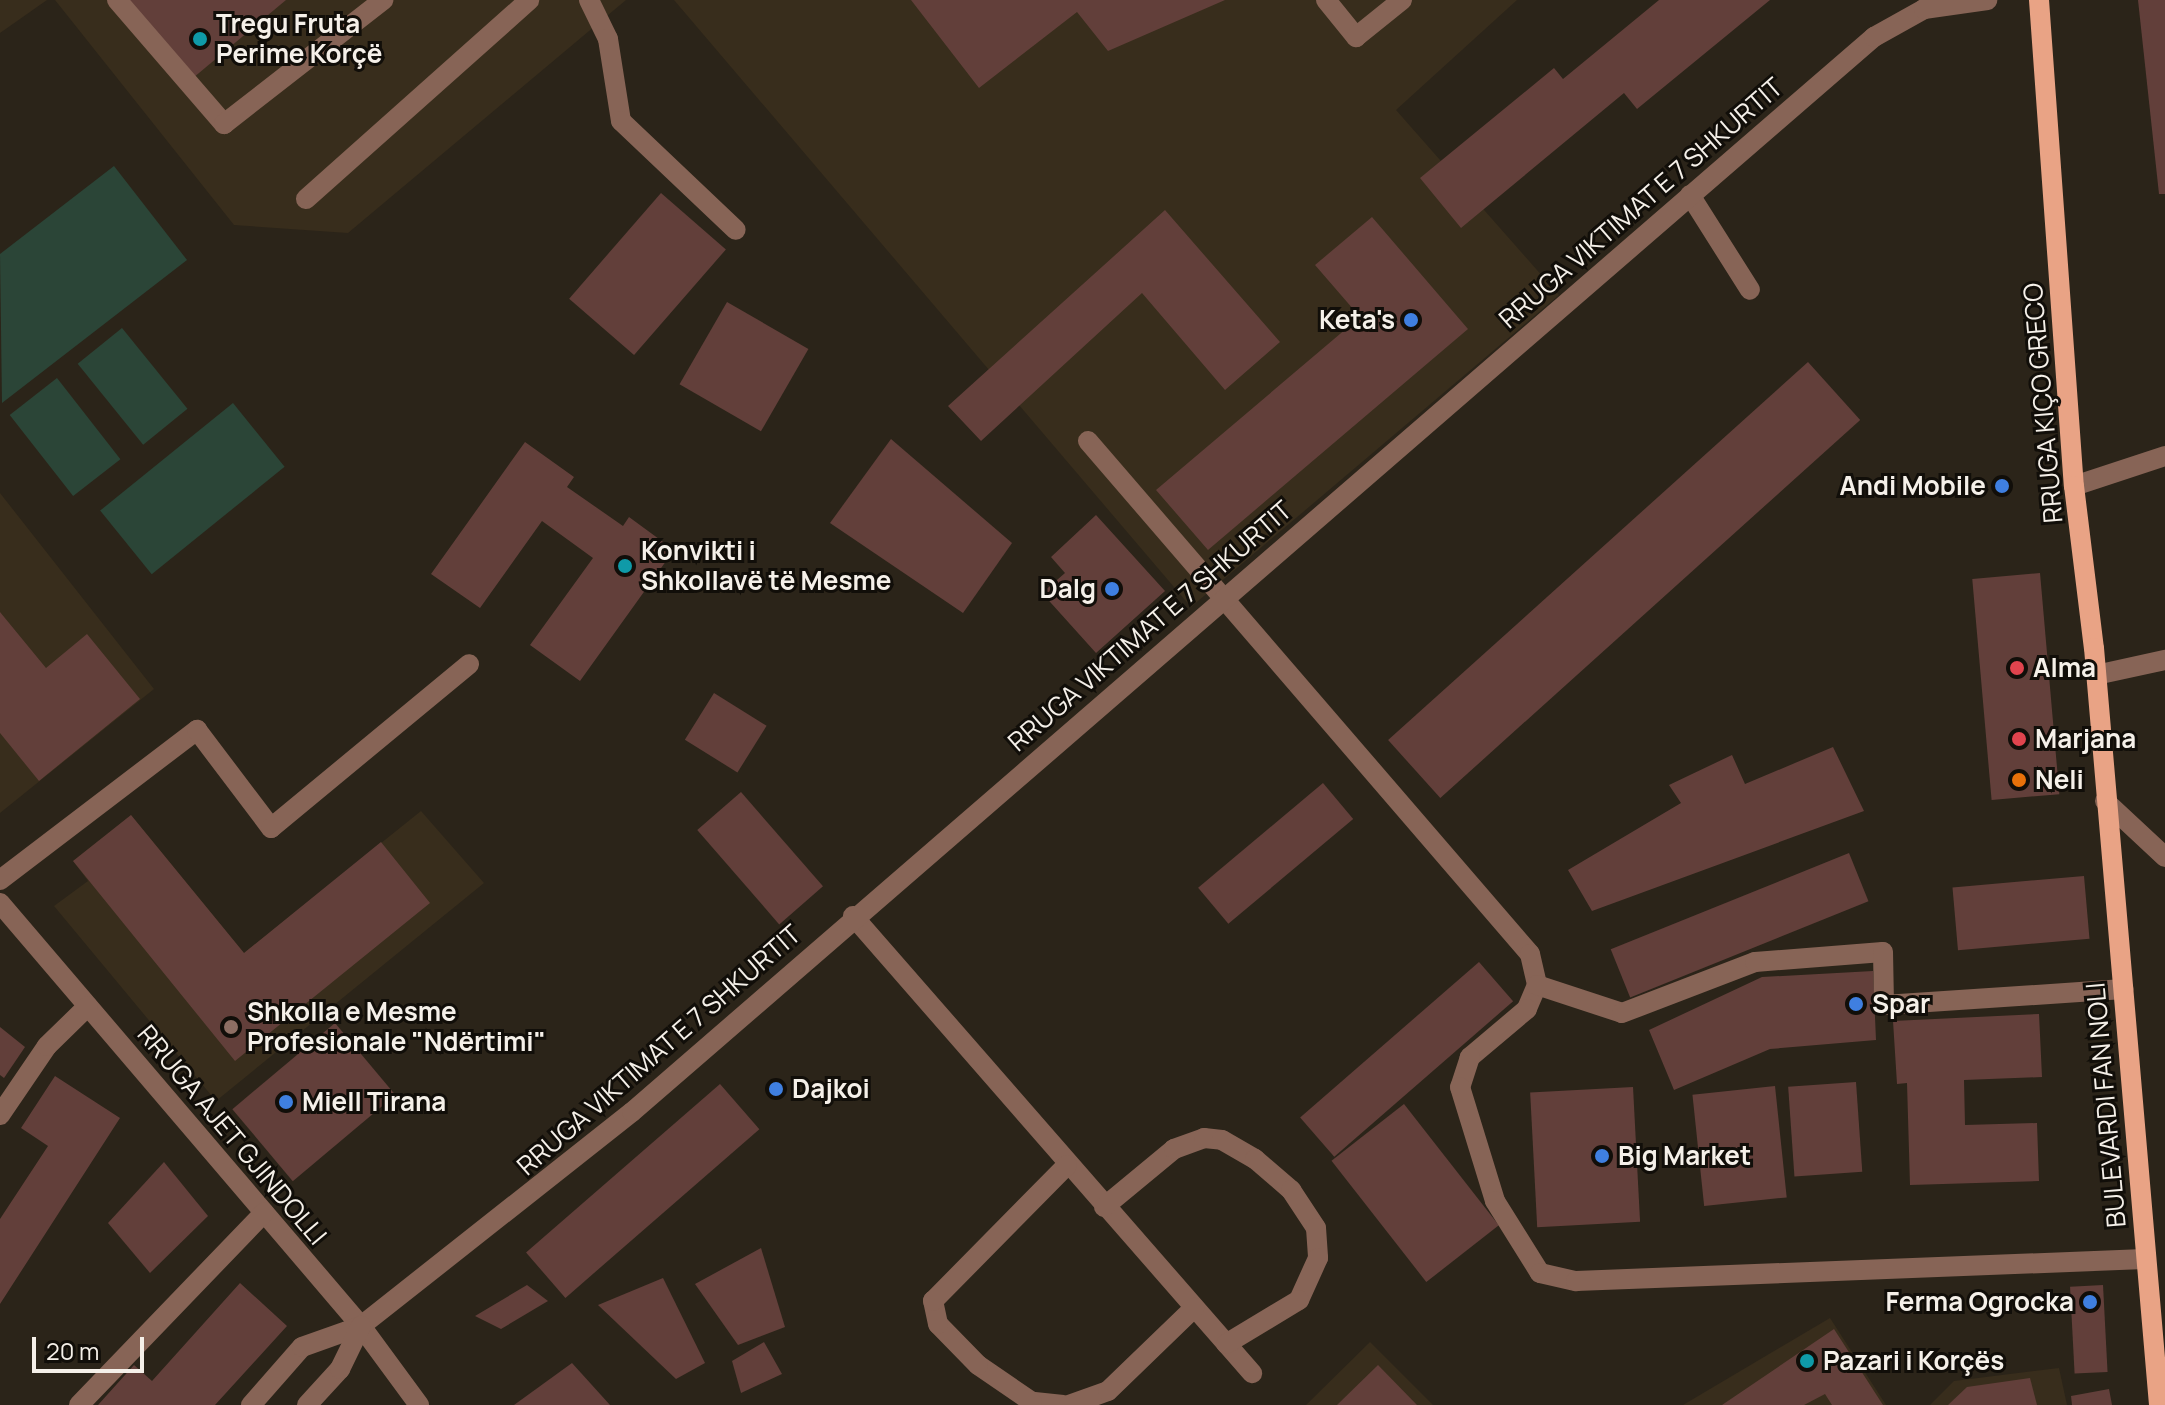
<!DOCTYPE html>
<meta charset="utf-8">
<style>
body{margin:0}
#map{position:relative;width:2165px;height:1405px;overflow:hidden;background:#2b2419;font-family:Manrope,sans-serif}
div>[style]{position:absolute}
.built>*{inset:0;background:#382d1c}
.green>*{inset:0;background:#2b4537;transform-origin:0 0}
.building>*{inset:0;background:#623f3a;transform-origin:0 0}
.minor>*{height:20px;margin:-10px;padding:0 10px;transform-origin:10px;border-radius:10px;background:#876456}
.major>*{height:20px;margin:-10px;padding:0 10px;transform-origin:10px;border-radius:10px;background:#e9a385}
.dots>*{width:22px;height:22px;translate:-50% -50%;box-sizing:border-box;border:4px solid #110e09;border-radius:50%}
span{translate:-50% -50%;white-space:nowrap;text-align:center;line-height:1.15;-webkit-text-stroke:6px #110e09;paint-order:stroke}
.poi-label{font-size:26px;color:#f5f0e9;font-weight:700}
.left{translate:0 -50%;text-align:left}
.right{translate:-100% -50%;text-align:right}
.street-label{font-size:26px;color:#f5f0e9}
.scale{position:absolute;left:32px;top:1337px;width:112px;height:36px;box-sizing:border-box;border:4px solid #f5f0e9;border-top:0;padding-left:10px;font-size:24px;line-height:28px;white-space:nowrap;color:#f5f0e9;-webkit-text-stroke:6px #110e09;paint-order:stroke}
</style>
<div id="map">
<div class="built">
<i style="clip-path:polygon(0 0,47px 0,0 33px)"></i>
<i style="clip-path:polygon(55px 0,626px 0,348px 233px,234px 225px)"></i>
<i style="clip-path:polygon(674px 0,1517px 0,1396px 110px,1559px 295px,1191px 607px)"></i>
<i style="clip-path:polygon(0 493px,154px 689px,0 813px)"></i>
<i style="clip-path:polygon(421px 811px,484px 883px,216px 1101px,54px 906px,88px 881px,73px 861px,131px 815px,244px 953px)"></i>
<i style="clip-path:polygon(1830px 1318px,1886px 1405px,1683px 1405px)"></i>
<i style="clip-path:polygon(1370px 1342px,1433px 1405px,1306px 1405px)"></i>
<i style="clip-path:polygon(2059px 1368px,2067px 1405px,1930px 1405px,1954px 1381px)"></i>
</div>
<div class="green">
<i style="clip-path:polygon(114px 166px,187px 260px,2px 403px,0 254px)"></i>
<i style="left:122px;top:328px;width:104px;height:57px;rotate:51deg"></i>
<i style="left:57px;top:378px;width:103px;height:60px;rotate:52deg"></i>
<i style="left:233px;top:403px;width:82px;height:171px;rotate:51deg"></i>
</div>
<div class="building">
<i style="clip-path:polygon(128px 0,286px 0,193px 78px)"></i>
<i style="clip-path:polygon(911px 0,1225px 0,1108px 51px,1077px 12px,979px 88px)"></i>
<i style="clip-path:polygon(1659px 0,1770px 0,1637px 109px,1624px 93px,1461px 228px,1420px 178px,1554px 68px,1563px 79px)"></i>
<i style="clip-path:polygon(2138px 0,2165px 0,2165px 194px,2159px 194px)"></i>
<i style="left:661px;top:193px;width:86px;height:140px;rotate:41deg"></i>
<i style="clip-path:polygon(1165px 210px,1280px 342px,1225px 390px,1142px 293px,981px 441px,948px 406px)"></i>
<i style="clip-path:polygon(1372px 217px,1468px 329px,1208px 550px,1156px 490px,1360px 317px,1315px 265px)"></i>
<i style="left:727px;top:302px;width:94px;height:95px;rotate:30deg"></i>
<i style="left:1808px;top:362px;width:78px;height:565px;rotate:48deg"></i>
<i style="clip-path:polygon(891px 439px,1012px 543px,963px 613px,830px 523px)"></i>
<i style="clip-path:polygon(525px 442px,574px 477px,567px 487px,623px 526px,629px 517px,674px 550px,580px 681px,530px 645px,593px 558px,542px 521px,480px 608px,431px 574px)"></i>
<i style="clip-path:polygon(1096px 515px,1165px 591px,1096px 653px,1042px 593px,1065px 573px,1051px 557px)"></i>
<i style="left:2040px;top:573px;width:222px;height:68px;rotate:85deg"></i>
<i style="clip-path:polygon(0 612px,46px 668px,87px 634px,140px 699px,39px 781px,0 733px)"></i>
<i style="left:714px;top:693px;width:62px;height:55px;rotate:32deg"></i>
<i style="clip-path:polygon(1833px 747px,1864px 811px,1592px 911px,1568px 870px,1681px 803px,1669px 785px,1732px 755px,1745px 784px)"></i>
<i style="left:1323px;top:783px;width:47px;height:163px;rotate:50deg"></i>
<i style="left:741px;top:792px;width:125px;height:58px;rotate:49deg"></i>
<i style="clip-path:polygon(131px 815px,244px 953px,381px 842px,430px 903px,235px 1061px,73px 861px)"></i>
<i style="left:1849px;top:853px;width:52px;height:257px;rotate:68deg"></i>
<i style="left:2084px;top:876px;width:63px;height:132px;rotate:85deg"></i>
<i style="left:1479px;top:962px;width:52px;height:237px;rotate:49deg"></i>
<i style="clip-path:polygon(1873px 971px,1876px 1040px,1770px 1049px,1674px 1090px,1649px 1030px,1762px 977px)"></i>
<i style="clip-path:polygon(2039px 1014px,2042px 1077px,1964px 1080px,1965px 1125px,2037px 1123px,2039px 1181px,1910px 1185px,1907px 1083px,1897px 1084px,1893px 1021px)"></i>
<i style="left:335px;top:1023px;width:94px;height:134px;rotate:50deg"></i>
<i style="clip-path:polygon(0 1027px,25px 1047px,4px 1078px,0 1075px)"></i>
<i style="clip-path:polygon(55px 1076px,120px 1118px,0 1304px,0 1219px,48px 1146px,21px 1128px)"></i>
<i style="left:1856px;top:1082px;width:90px;height:68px;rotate:86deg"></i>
<i style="left:720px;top:1084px;width:60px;height:257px;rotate:49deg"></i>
<i style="left:1775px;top:1086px;width:112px;height:83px;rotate:84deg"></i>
<i style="left:1633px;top:1087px;width:135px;height:103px;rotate:87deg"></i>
<i style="left:1404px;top:1104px;width:154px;height:92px;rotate:52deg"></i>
<i style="clip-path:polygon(164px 1162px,208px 1216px,150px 1273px,108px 1223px)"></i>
<i style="clip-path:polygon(761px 1248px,785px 1327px,738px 1345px,695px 1284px)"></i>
<i style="clip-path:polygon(663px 1278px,705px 1363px,676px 1379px,598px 1305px)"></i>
<i style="clip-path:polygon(240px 1283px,287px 1326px,215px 1405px,98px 1405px,134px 1365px,152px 1381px)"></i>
<i style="clip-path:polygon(527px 1285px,548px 1301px,501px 1329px,475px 1316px)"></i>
<i style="left:2103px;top:1285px;width:87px;height:33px;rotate:87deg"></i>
<i style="clip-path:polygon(1834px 1329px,1883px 1405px,1832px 1405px,1825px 1394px,1804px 1405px,1722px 1405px)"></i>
<i style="clip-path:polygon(764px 1342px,782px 1374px,741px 1393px,732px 1361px)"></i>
<i style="clip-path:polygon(572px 1363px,610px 1405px,514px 1405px)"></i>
<i style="clip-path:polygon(1378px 1365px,1417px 1405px,1337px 1405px)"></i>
<i style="clip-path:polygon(2030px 1378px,2037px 1405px,1948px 1405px,1967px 1387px)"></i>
<i style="clip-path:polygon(2109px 1389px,2112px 1405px,2072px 1405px,2071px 1396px)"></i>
</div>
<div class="minor">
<i style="left:117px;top:0;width:164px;rotate:49.2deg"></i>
<i style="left:224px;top:124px;width:202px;rotate:-37.9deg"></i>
<i style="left:589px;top:0;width:43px;rotate:64deg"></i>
<i style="left:608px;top:39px;width:83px;rotate:81deg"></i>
<i style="left:621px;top:121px;width:158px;rotate:43.5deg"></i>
<i style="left:1326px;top:0;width:48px;rotate:51deg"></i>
<i style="left:1356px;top:37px;width:59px;rotate:-38.8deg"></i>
<i style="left:1690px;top:195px;width:112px;rotate:57.7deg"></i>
<i style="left:306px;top:199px;width:299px;rotate:-41.7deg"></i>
<i style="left:1088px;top:441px;width:677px;rotate:49.25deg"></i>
<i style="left:1530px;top:954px;width:32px;rotate:77deg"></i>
<i style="left:1537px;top:985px;width:26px;rotate:113deg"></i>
<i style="left:1527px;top:1009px;width:75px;rotate:139.9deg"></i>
<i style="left:1470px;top:1057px;width:32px;rotate:108deg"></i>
<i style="left:1460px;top:1087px;width:119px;rotate:72.9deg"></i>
<i style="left:1495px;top:1201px;width:85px;rotate:58deg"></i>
<i style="left:1540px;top:1273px;width:37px;rotate:13deg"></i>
<i style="left:1576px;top:1281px;width:569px;rotate:-2.21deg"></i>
<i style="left:2074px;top:486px;width:96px;rotate:-18.2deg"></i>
<i style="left:2096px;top:675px;width:71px;rotate:-12.3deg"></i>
<i style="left:2105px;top:801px;width:82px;rotate:43deg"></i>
<i style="left:0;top:880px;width:248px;rotate:-37.3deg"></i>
<i style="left:197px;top:730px;width:123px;rotate:52.9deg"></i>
<i style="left:271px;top:828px;width:257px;rotate:-39.6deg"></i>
<i style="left:0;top:903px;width:556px;rotate:49.52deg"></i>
<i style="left:361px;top:1326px;width:98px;rotate:53.7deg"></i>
<i style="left:853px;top:916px;width:607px;rotate:48.88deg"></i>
<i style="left:1537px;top:985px;width:89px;rotate:18.2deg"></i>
<i style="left:1622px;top:1013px;width:142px;rotate:-21deg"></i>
<i style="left:1755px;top:962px;width:128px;rotate:-4.5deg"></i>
<i style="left:1883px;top:952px;width:53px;rotate:88.9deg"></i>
<i style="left:1884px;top:1005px;width:240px;rotate:-3.8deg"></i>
<i style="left:0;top:1115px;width:83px;rotate:-55.7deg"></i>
<i style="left:47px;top:1046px;width:57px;rotate:-44.3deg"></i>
<i style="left:1104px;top:1207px;width:91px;rotate:-39.6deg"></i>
<i style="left:1174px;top:1149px;width:32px;rotate:-20deg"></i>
<i style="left:1204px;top:1138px;width:18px;rotate:6deg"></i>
<i style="left:1222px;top:1140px;width:38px;rotate:30deg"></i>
<i style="left:1255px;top:1159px;width:48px;rotate:40.7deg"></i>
<i style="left:1291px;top:1190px;width:45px;rotate:56.7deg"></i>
<i style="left:1316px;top:1228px;width:30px;rotate:86deg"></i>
<i style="left:1318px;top:1258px;width:46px;rotate:114.3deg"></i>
<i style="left:1299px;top:1300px;width:85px;rotate:148.9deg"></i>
<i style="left:79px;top:1405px;width:267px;rotate:-46.1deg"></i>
<i style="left:251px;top:1405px;width:77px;rotate:-48.7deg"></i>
<i style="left:302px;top:1347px;width:63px;rotate:-19.6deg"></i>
<i style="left:361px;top:1326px;width:345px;rotate:-38.3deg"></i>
<i style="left:632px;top:1112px;width:1643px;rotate:-40.88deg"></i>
<i style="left:1874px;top:37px;width:57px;rotate:-29.2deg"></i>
<i style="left:1924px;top:9px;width:64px;rotate:-8.1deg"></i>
<i style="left:307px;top:1405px;width:49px;rotate:-47.5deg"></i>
<i style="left:340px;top:1369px;width:48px;rotate:-64deg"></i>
<i style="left:1063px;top:1405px;width:31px;rotate:-174deg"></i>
<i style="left:1032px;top:1402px;width:65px;rotate:-145.6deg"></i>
<i style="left:978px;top:1365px;width:57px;rotate:-134.3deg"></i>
<i style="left:938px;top:1324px;width:24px;rotate:-102deg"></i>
<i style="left:933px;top:1301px;width:191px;rotate:-45.4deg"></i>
<i style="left:1069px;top:1405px;width:41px;rotate:-19.7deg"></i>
<i style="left:1108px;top:1391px;width:120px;rotate:-44deg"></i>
</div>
<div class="major">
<i style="left:2039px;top:0;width:487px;rotate:85.9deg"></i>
<i style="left:2074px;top:486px;width:163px;rotate:83deg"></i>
<i style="left:2094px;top:648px;width:760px;rotate:85.09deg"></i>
</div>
<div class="dots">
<i style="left:200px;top:39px;background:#0f9aa8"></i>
<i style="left:1411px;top:320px;background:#3f7fe0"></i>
<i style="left:2002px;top:486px;background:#3f7fe0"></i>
<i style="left:625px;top:566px;background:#0f9aa8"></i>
<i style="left:1112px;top:589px;background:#3f7fe0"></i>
<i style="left:2017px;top:668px;background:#e0444e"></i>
<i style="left:2019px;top:739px;background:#e0444e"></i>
<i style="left:2019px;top:780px;background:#e8710a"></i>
<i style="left:1856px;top:1004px;background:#3f7fe0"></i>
<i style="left:231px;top:1027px;background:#8d6e63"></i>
<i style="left:776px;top:1089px;background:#3f7fe0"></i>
<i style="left:286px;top:1102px;background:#3f7fe0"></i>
<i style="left:1602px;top:1156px;background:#3f7fe0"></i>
<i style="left:2090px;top:1302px;background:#3f7fe0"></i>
<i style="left:1807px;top:1361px;background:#0f9aa8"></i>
</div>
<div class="poi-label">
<span class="left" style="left:216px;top:39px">Tregu Fruta<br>Perime Korçë</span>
<span class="right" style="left:1395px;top:320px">Keta's</span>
<span class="right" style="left:1986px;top:486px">Andi Mobile</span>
<span class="left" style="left:641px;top:566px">Konvikti i<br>Shkollavë të Mesme</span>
<span class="right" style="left:1096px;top:589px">Dalg</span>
<span class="left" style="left:2033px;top:668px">Alma</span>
<span class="left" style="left:2035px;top:739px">Marjana</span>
<span class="left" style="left:2035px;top:780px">Neli</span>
<span class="left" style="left:1872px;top:1004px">Spar</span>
<span class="left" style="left:247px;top:1027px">Shkolla e Mesme<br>Profesionale "Ndërtimi"</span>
<span class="left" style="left:792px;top:1089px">Dajkoi</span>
<span class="left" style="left:302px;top:1102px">Miell Tirana</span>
<span class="left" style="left:1618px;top:1156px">Big Market</span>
<span class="right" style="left:2074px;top:1302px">Ferma Ogrocka</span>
<span class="left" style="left:1823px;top:1361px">Pazari i Korçës</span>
</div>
<div class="street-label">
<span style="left:1641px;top:203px;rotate:-41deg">RRUGA VIKTIMAT E 7 SHKURTIT</span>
<span style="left:2043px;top:403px;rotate:-95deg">RRUGA KIÇO GRECO</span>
<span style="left:1150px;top:626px;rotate:-41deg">RRUGA VIKTIMAT E 7 SHKURTIT</span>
<span style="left:659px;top:1050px;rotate:-41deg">RRUGA VIKTIMAT E 7 SHKURTIT</span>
<span style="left:2106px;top:1105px;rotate:-95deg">BULEVARDI FAN NOLI</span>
<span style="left:232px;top:1135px;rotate:50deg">RRUGA AJET GJINDOLLI</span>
</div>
<div class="scale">20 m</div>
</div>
